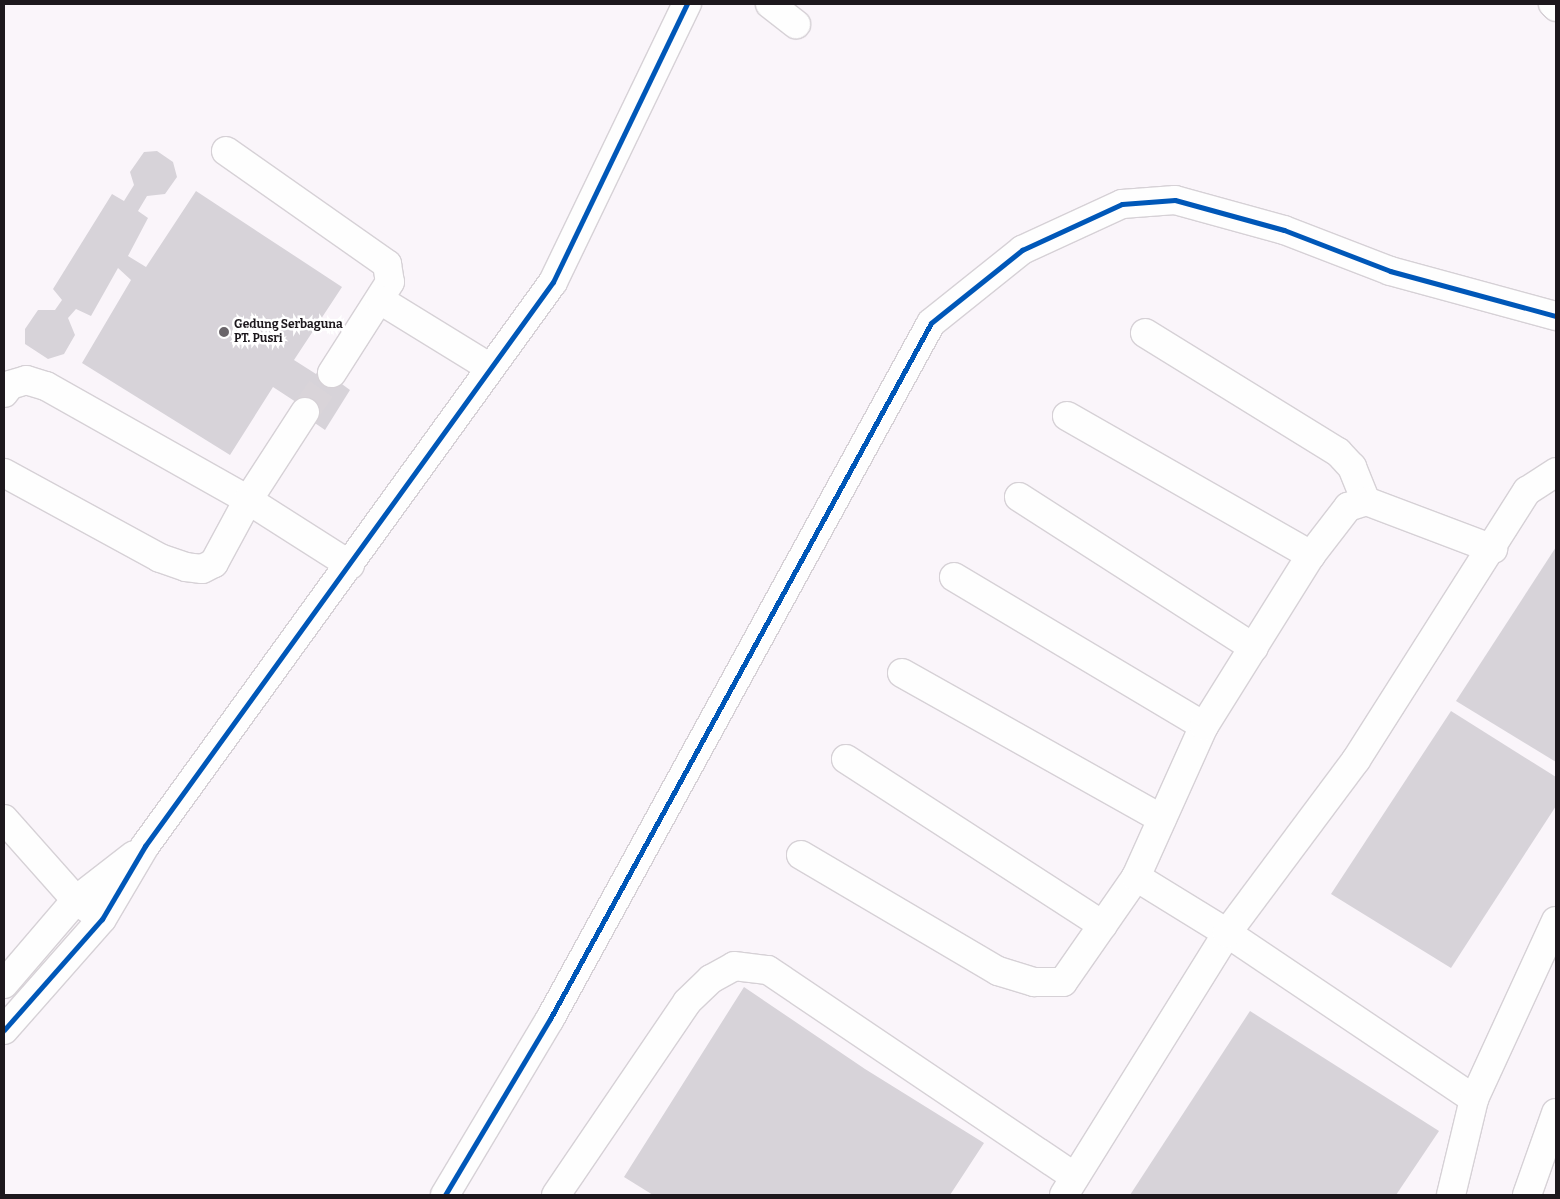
<!DOCTYPE html>
<style>
body{margin:0}
#map{position:relative;width:1560px;height:1199px;overflow:hidden;background:#faf5fa;font-family:Bitter,serif}
div>[style]{position:absolute}
.building>*{inset:0;background:#d7d3d9}
.minor-tunnel>*{height:28px;margin-top:-14px;transform-origin:0;background:repeating-linear-gradient(90deg,#d9d4d9 0 28px,transparent 0 42px)}
.roads{filter:drop-shadow(1px 0 #d6d1d6) drop-shadow(-1px 0 #d6d1d6) drop-shadow(0 1px #d6d1d6) drop-shadow(0 -1px #d6d1d6)}
.minor>*{height:28px;margin:-14px;padding:0 14px;transform-origin:14px;border-radius:14px;background:#fefefe}
.cycleway>*{height:5px;margin:-2.5px;padding:0 2.5px;transform-origin:2.5px;border-radius:2.5px;background:#0057b8}
.dots>*{width:14px;height:14px;translate:-50% -50%;box-sizing:border-box;border:2px solid #fff;border-radius:50%}
span{translate:-50% -50%;white-space:nowrap;text-align:center;line-height:1.15;-webkit-text-stroke:5px #fff;paint-order:stroke}
.poi-label{font-size:12px;color:#1d181d;font-weight:700}
.left{translate:0 -50%;text-align:left}
.frame{position:absolute;inset:0;border:5px solid #1d181d;pointer-events:none}
</style>
<div id="map">
<div class="building">
<i style="clip-path:polygon(157px 151px,173px 162px,177px 177px,165px 194px,147px 196px,138px 211px,148px 218px,128px 256px,146px 267px,196px 191px,342px 287px,294px 360px,316px 374px,320px 368px,350px 390px,325px 430px,296px 410px,299px 404px,273px 387px,230px 455px,82px 363px,131px 280px,118px 268px,91px 316px,76px 309px,68px 318px,75px 335px,64px 354px,48px 359px,25px 344px,25px 329px,38px 310px,55px 310px,62px 300px,53px 289px,112px 194px,124px 201px,134px 185px,130px 172px,144px 152px)"></i>
<i style="clip-path:polygon(1556px 547px,1556px 762px,1456px 701px)"></i>
<i style="clip-path:polygon(1451px 711px,1556px 777px,1556px 806px,1451px 968px,1331px 894px)"></i>
<i style="clip-path:polygon(744px 987px,865px 1069px,984px 1143px,950px 1195px,653px 1195px,624px 1177px)"></i>
<i style="clip-path:polygon(1250px 1011px,1439px 1131px,1396px 1195px,1130px 1195px)"></i>
</div>
<div class="minor-tunnel">
<i style="left:305px;top:412px;width:47px;rotate:-55.3deg"></i>
</div>
<div class="roads">
<div class="minor">
<i style="left:770px;top:4px;width:33px;rotate:38deg"></i>
<i style="left:1553px;top:4px;width:4px;rotate:45deg"></i>
<i style="left:226px;top:151px;width:197px;rotate:35.1deg"></i>
<i style="left:387px;top:264px;width:18px;rotate:81deg"></i>
<i style="left:390px;top:282px;width:108px;rotate:122.5deg"></i>
<i style="left:380px;top:300px;width:128px;rotate:31.6deg"></i>
<i style="left:1145px;top:333px;width:227px;rotate:31.7deg"></i>
<i style="left:1338px;top:452px;width:21px;rotate:47deg"></i>
<i style="left:1352px;top:467px;width:37px;rotate:68deg"></i>
<i style="left:4px;top:393px;width:10px;rotate:-53deg"></i>
<i style="left:10px;top:385px;width:17px;rotate:-17deg"></i>
<i style="left:26px;top:380px;width:21px;rotate:17deg"></i>
<i style="left:46px;top:386px;width:232px;rotate:29.4deg"></i>
<i style="left:248px;top:500px;width:72px;rotate:118.4deg"></i>
<i style="left:214px;top:563px;width:13px;rotate:153deg"></i>
<i style="left:202px;top:569px;width:16px;rotate:-173deg"></i>
<i style="left:186px;top:567px;width:28px;rotate:-161deg"></i>
<i style="left:160px;top:558px;width:178px;rotate:-151.4deg"></i>
<i style="left:305px;top:412px;width:105px;rotate:122.9deg"></i>
<i style="left:248px;top:500px;width:121px;rotate:32.5deg"></i>
<i style="left:1067px;top:416px;width:281px;rotate:29.7deg"></i>
<i style="left:1019px;top:497px;width:279px;rotate:32.7deg"></i>
<i style="left:954px;top:577px;width:291px;rotate:30.8deg"></i>
<i style="left:902px;top:673px;width:298px;rotate:29.3deg"></i>
<i style="left:846px;top:759px;width:306px;rotate:32.9deg"></i>
<i style="left:4px;top:819px;width:108px;rotate:48.4deg"></i>
<i style="left:76px;top:900px;width:17px;rotate:36deg"></i>
<i style="left:801px;top:855px;width:229px;rotate:30.5deg"></i>
<i style="left:998px;top:971px;width:38px;rotate:17deg"></i>
<i style="left:1034px;top:982px;width:29px"></i>
<i style="left:1063px;top:982px;width:128px;rotate:-55.2deg"></i>
<i style="left:4px;top:984px;width:111px;rotate:-49.4deg"></i>
<i style="left:76px;top:900px;width:73px;rotate:-37.8deg"></i>
<i style="left:4px;top:1030px;width:148px;rotate:-48.6deg"></i>
<i style="left:102px;top:919px;width:85px;rotate:-59.5deg"></i>
<i style="left:145px;top:846px;width:696px;rotate:-54.12deg"></i>
<i style="left:553px;top:282px;width:309px;rotate:-64.3deg"></i>
<i style="left:1474px;top:1099px;width:298px;rotate:-146.1deg"></i>
<i style="left:1227px;top:933px;width:107px;rotate:-148.4deg"></i>
<i style="left:1136px;top:877px;width:166px;rotate:-65.8deg"></i>
<i style="left:1204px;top:726px;width:202px;rotate:-58deg"></i>
<i style="left:1311px;top:555px;width:61px;rotate:-52.4deg"></i>
<i style="left:1348px;top:507px;width:19px;rotate:-18deg"></i>
<i style="left:1366px;top:501px;width:136px;rotate:20.7deg"></i>
<i style="left:445px;top:1195px;width:205px;rotate:-59.2deg"></i>
<i style="left:550px;top:1019px;width:793px;rotate:-61.3deg"></i>
<i style="left:931px;top:323px;width:117px;rotate:-38.7deg"></i>
<i style="left:1022px;top:250px;width:110px;rotate:-24.7deg"></i>
<i style="left:1122px;top:204px;width:53px;rotate:-4.3deg"></i>
<i style="left:1175px;top:200px;width:113px;rotate:15.4deg"></i>
<i style="left:1284px;top:230px;width:114px;rotate:21.1deg"></i>
<i style="left:1390px;top:271px;width:172px;rotate:15.2deg"></i>
<i style="left:556px;top:1195px;width:233px;rotate:-55.8deg"></i>
<i style="left:687px;top:1002px;width:33px;rotate:-44deg"></i>
<i style="left:711px;top:979px;width:26px;rotate:-29deg"></i>
<i style="left:734px;top:966px;width:34px;rotate:7deg"></i>
<i style="left:768px;top:970px;width:370px;rotate:34deg"></i>
<i style="left:1064px;top:1195px;width:309px;rotate:-58.1deg"></i>
<i style="left:1227px;top:933px;width:216px;rotate:-53.3deg"></i>
<i style="left:1356px;top:760px;width:319px;rotate:-57.6deg"></i>
<i style="left:1527px;top:491px;width:35px;rotate:-33deg"></i>
<i style="left:1451px;top:1195px;width:99px;rotate:-76.5deg"></i>
<i style="left:1474px;top:1099px;width:196px;rotate:-65.3deg"></i>
<i style="left:1527px;top:1195px;width:87px;rotate:-70.5deg"></i>
</div>
</div>
<div class="cycleway">
<i style="left:4px;top:1030px;width:148px;rotate:-48.6deg"></i>
<i style="left:102px;top:919px;width:85px;rotate:-59.5deg"></i>
<i style="left:145px;top:846px;width:696px;rotate:-54.12deg"></i>
<i style="left:553px;top:282px;width:309px;rotate:-64.3deg"></i>
<i style="left:445px;top:1195px;width:205px;rotate:-59.2deg"></i>
<i style="left:550px;top:1019px;width:793px;rotate:-61.3deg"></i>
<i style="left:931px;top:323px;width:117px;rotate:-38.7deg"></i>
<i style="left:1022px;top:250px;width:110px;rotate:-24.7deg"></i>
<i style="left:1122px;top:204px;width:53px;rotate:-4.3deg"></i>
<i style="left:1175px;top:200px;width:113px;rotate:15.4deg"></i>
<i style="left:1284px;top:230px;width:114px;rotate:21.1deg"></i>
<i style="left:1390px;top:271px;width:172px;rotate:15.2deg"></i>
</div>
<div class="dots">
<i style="left:224px;top:332px;background:#6a656a"></i>
</div>
<div class="poi-label">
<span class="left" style="left:234px;top:332px">Gedung Serbaguna<br>PT. Pusri</span>
</div>
<div class="frame"></div>
</div>
